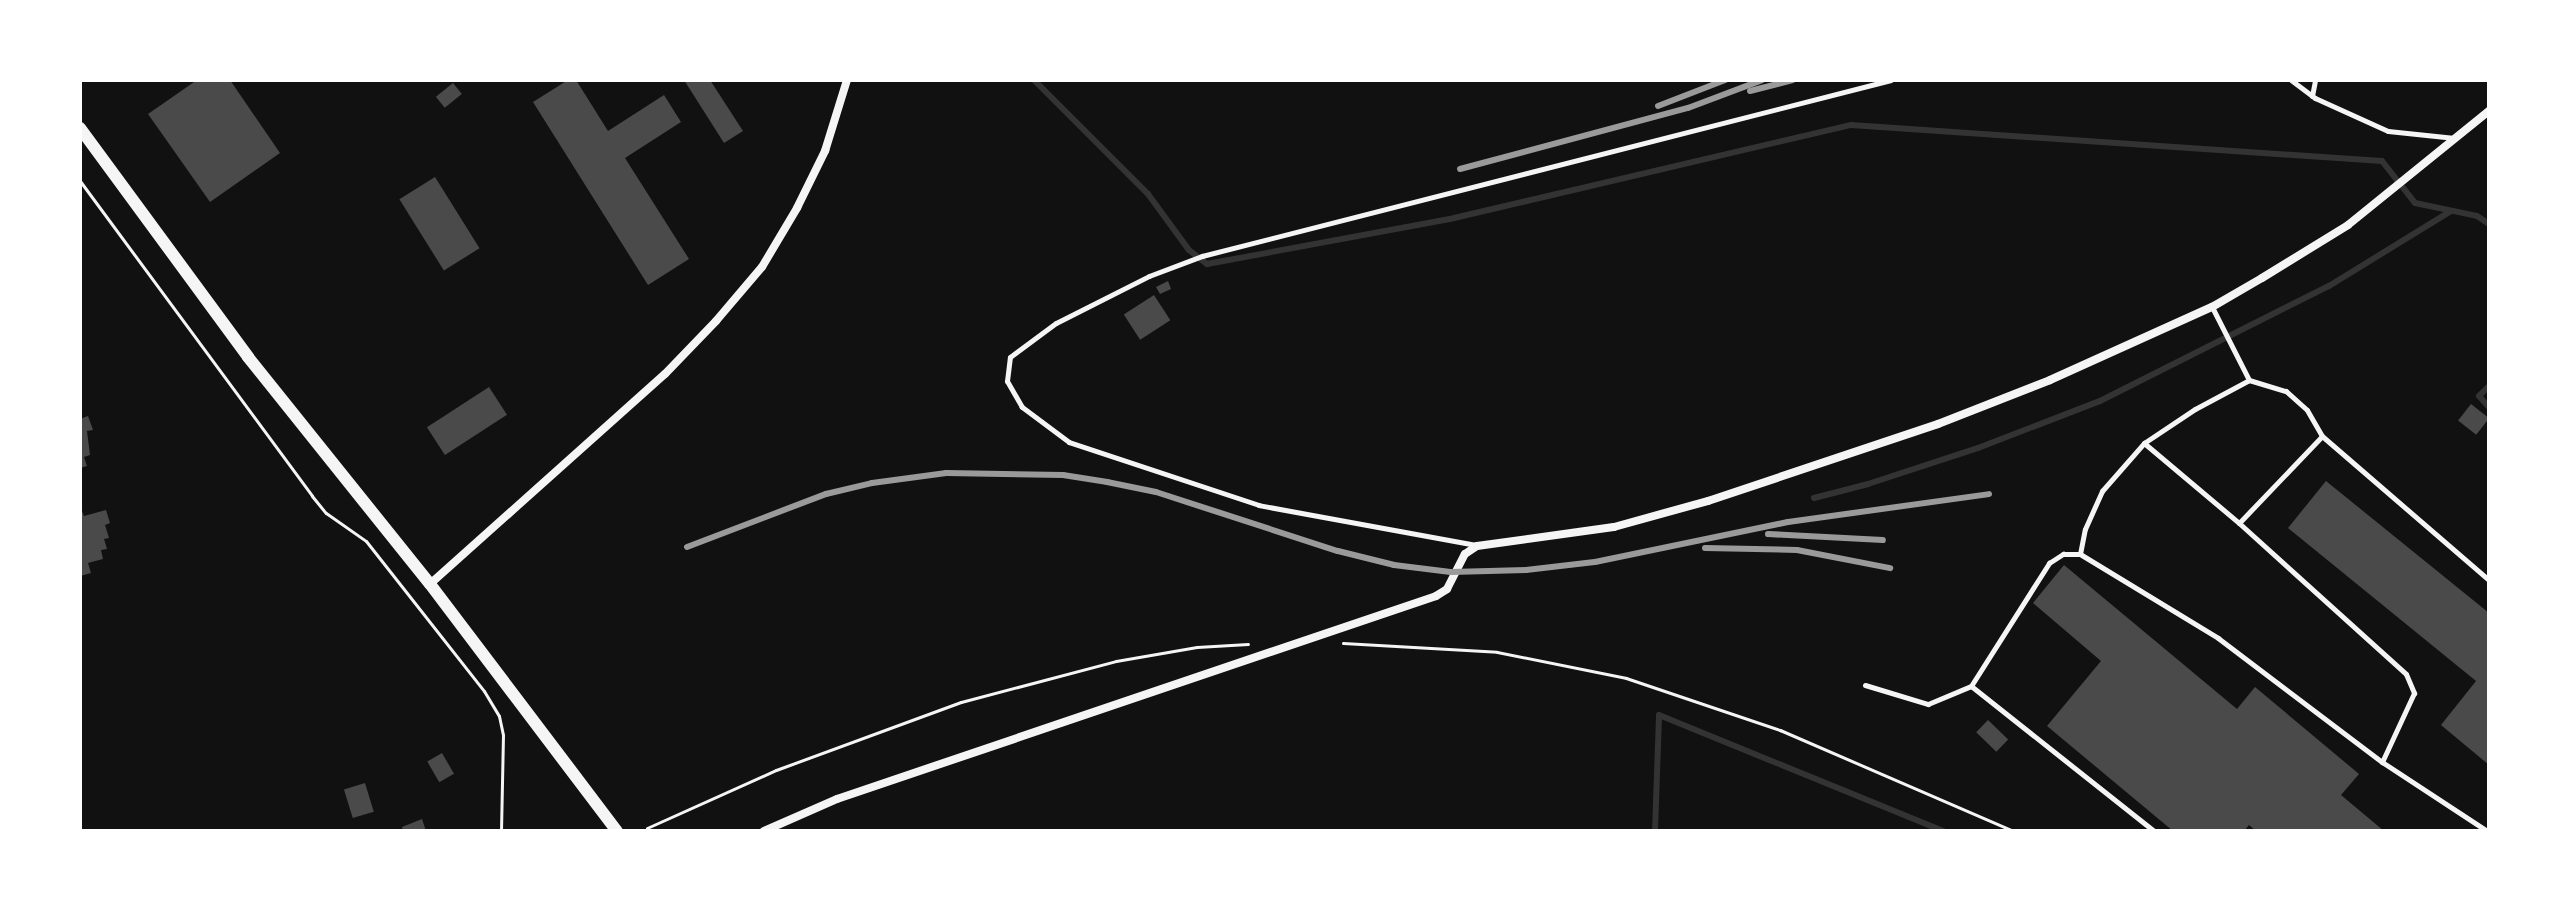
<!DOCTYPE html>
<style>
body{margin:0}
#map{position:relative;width:2569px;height:911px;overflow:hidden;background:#111;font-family:Signika,sans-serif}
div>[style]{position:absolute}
.stream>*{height:6px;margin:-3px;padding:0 3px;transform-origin:3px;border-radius:3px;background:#333}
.building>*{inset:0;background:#4a4a4a;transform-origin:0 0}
.path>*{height:3px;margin:-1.5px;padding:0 1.5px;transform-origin:1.5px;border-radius:1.5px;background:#f5f5f5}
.service>*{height:5px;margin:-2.5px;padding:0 2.5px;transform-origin:2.5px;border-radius:2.5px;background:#f5f5f5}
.minor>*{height:8px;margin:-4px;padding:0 4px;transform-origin:4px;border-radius:4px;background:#f5f5f5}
.tertiary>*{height:12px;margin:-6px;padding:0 6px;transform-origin:6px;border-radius:6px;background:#f5f5f5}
.rail>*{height:6px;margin:-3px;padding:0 3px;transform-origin:3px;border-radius:3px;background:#9a9a9a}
span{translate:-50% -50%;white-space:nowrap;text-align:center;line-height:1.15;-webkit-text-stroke:8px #fff;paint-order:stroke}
.frame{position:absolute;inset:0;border:82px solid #fff;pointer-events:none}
</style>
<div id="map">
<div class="stream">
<i style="left:1034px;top:80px;width:161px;rotate:45deg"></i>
<i style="left:1148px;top:194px;width:69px;rotate:53.8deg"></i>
<i style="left:1189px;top:250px;width:23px;rotate:38deg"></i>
<i style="left:1207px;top:264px;width:251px;rotate:-10.5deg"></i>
<i style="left:1454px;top:218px;width:408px;rotate:-13.2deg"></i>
<i style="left:1851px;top:125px;width:532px;rotate:3.88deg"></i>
<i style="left:2382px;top:161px;width:53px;rotate:51.8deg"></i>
<i style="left:2415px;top:203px;width:63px;rotate:11.8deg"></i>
<i style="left:2477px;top:216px;width:14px;rotate:34deg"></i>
<i style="left:2489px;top:386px;width:14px;rotate:135deg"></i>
<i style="left:2479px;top:396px;width:15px;rotate:48deg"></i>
<i style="left:1814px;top:498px;width:56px;rotate:-14.5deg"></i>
<i style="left:1868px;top:484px;width:116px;rotate:-18.1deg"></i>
<i style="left:1978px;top:448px;width:131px;rotate:-21.1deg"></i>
<i style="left:2100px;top:401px;width:256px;rotate:-26.7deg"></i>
<i style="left:2329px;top:286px;width:143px;rotate:-31.6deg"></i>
<i style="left:1655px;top:831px;width:116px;rotate:-88deg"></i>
<i style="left:1659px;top:715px;width:307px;rotate:22.2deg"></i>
</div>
<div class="building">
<i style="clip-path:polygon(197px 80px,230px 80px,280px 153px,210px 202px,148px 114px)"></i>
<i style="clip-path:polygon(568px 80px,576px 80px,608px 131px,664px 95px,681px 122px,625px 158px,689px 259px,648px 285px,533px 102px)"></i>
<i style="clip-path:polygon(684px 80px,710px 80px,743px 131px,724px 143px)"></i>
<i style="left:453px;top:83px;width:14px;height:22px;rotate:51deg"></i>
<i style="left:435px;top:177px;width:84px;height:42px;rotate:58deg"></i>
<i style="clip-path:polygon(1168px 281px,1171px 289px,1160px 294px,1156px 287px)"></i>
<i style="left:1154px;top:295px;width:30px;height:36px;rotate:57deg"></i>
<i style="left:489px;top:387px;width:33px;height:74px;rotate:57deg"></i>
<i style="left:2471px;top:404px;width:23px;height:21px;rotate:38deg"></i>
<i style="clip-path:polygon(88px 416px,93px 430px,87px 431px,90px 455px,84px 457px,87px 466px,80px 468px,80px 419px)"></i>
<i style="clip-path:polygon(2326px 481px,2489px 613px,2489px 765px,2441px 725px,2476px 681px,2288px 528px)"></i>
<i style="clip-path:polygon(80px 506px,84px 516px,106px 510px,110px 523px,105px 525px,109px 538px,104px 539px,107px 549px,101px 550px,103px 559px,88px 563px,91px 573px,80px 576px)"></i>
<i style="clip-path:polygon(2064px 565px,2237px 709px,2255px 687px,2359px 774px,2341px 795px,2384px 831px,2256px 831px,2249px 825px,2244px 831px,2173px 831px,2047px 726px,2101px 661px,2033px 603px)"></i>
<i style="left:1988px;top:720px;width:28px;height:17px;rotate:44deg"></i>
<i style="left:442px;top:753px;width:24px;height:17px;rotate:60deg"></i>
<i style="left:365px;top:783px;width:30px;height:22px;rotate:73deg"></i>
<i style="clip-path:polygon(422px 819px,426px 831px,403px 831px,402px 827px)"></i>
</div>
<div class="path">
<i style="left:80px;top:181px;width:391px;rotate:53.6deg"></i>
<i style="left:312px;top:496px;width:22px;rotate:51deg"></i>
<i style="left:326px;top:513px;width:49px;rotate:35deg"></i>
<i style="left:366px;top:541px;width:191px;rotate:51.8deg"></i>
<i style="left:484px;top:691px;width:29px;rotate:59deg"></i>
<i style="left:499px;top:716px;width:19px;rotate:78deg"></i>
<i style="left:503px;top:735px;width:96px;rotate:91.2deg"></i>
<i style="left:1343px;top:643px;width:154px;rotate:3.3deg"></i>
<i style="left:1497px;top:652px;width:132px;rotate:11.4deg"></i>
<i style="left:1626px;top:678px;width:163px;rotate:18.7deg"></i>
<i style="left:1780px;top:730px;width:254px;rotate:23.4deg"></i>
<i style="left:647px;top:828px;width:141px;rotate:-24.2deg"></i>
<i style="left:776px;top:770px;width:197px;rotate:-20.2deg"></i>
<i style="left:961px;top:702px;width:160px;rotate:-14.8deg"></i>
<i style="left:1116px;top:661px;width:82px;rotate:-9.8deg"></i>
<i style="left:1197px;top:647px;width:51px;rotate:-3.4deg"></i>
</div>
<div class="service">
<i style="left:2291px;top:80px;width:30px;rotate:37deg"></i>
<i style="left:2315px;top:98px;width:80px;rotate:24.3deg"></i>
<i style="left:2388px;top:131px;width:67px;rotate:6deg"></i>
<i style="left:2312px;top:96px;width:16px;rotate:-79deg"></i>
<i style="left:2212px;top:307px;width:82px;rotate:63.1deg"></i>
<i style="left:2249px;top:380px;width:39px;rotate:17deg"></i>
<i style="left:2286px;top:391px;width:28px;rotate:42deg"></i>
<i style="left:2307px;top:410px;width:30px;rotate:60deg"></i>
<i style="left:2322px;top:436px;width:221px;rotate:40.8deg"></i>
<i style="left:2144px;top:443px;width:124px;rotate:40.1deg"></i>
<i style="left:2239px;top:523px;width:120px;rotate:-46.3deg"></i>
<i style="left:2239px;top:523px;width:225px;rotate:42.1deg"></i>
<i style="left:2406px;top:674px;width:21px;rotate:67deg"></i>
<i style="left:2414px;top:693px;width:76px;rotate:114.9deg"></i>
<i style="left:1476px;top:545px;width:221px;rotate:-169.6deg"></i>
<i style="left:1259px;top:505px;width:200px;rotate:-161.7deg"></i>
<i style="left:1069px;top:442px;width:59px;rotate:-143.3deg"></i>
<i style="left:1022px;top:407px;width:30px;rotate:-120deg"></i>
<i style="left:1007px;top:381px;width:24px;rotate:-83deg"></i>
<i style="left:1010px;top:357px;width:57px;rotate:-36.5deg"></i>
<i style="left:1056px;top:323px;width:104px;rotate:-26.8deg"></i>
<i style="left:1149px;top:276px;width:57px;rotate:-20.7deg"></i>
<i style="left:1202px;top:256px;width:711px;rotate:-14.33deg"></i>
<i style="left:2080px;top:554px;width:25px;rotate:-79deg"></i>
<i style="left:2085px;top:529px;width:42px;rotate:-65.9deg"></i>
<i style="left:2102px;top:491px;width:64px;rotate:-48.8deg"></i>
<i style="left:2144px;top:443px;width:61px;rotate:-33.7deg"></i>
<i style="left:2195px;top:409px;width:61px;rotate:-28.2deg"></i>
<i style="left:1865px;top:685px;width:66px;rotate:16.8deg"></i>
<i style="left:1928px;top:704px;width:47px;rotate:-22.7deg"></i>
<i style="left:2154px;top:831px;width:233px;rotate:-141.6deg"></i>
<i style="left:1971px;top:686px;width:146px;rotate:-57.6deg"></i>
<i style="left:2049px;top:563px;width:17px;rotate:-33deg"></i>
<i style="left:2063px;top:554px;width:17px"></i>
<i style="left:2080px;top:554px;width:162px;rotate:31.3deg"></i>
<i style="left:2218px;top:638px;width:206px;rotate:37.1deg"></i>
<i style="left:2382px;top:762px;width:126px;rotate:33.3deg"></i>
</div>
<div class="minor">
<i style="left:430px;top:584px;width:315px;rotate:-41.8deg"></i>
<i style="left:665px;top:374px;width:74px;rotate:-46.1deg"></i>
<i style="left:716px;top:321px;width:71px;rotate:-49.6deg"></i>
<i style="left:762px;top:267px;width:69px;rotate:-59.3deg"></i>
<i style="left:797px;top:208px;width:64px;rotate:-63.8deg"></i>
<i style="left:825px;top:151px;width:74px;rotate:-72.8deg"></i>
<i style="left:764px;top:831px;width:80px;rotate:-23.7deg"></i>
<i style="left:837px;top:799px;width:632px;rotate:-18.72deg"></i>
<i style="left:1436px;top:596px;width:13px;rotate:-32deg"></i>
<i style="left:1447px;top:589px;width:39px;rotate:-63deg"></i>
<i style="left:1465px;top:554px;width:14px;rotate:-34deg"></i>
<i style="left:1477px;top:546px;width:138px;rotate:-7.9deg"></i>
<i style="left:1614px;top:527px;width:98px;rotate:-15.5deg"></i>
<i style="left:1708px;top:501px;width:243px;rotate:-18.5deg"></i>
<i style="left:1938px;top:424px;width:120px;rotate:-21.4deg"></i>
<i style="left:2050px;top:380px;width:178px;rotate:-24.3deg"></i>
<i style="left:2212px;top:307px;width:58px;rotate:-30.1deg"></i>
<i style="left:2262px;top:278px;width:101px;rotate:-31.6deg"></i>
<i style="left:2348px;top:225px;width:181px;rotate:-39deg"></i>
</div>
<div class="tertiary">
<i style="left:80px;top:128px;width:284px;rotate:53.7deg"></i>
<i style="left:248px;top:357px;width:291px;rotate:51.3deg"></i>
<i style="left:430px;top:584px;width:310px;rotate:52.9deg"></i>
</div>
<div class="rail">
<i style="left:1750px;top:91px;width:44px;rotate:-14.3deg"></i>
<i style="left:1658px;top:106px;width:72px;rotate:-21.2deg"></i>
<i style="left:1460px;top:169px;width:236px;rotate:-15deg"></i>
<i style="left:1688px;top:108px;width:79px;rotate:-20.7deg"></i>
<i style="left:1768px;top:534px;width:115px;rotate:3deg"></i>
<i style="left:687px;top:547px;width:149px;rotate:-20.9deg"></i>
<i style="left:826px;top:494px;width:47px;rotate:-13.4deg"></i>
<i style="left:872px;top:483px;width:75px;rotate:-7.7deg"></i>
<i style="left:946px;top:473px;width:117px;rotate:1deg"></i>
<i style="left:1063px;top:475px;width:45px;rotate:9deg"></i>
<i style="left:1107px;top:482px;width:50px;rotate:11.5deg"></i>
<i style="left:1156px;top:492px;width:191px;rotate:18deg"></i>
<i style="left:1338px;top:551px;width:58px;rotate:14deg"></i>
<i style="left:1394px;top:565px;width:57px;rotate:7deg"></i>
<i style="left:1451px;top:572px;width:75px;rotate:-1.5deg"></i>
<i style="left:1526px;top:570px;width:69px;rotate:-6.6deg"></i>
<i style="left:1595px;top:562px;width:197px;rotate:-11.7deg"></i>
<i style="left:1788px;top:522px;width:203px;rotate:-7.9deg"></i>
<i style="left:1705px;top:548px;width:92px;rotate:1.2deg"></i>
<i style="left:1797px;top:550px;width:95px;rotate:11deg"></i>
</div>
<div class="frame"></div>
</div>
